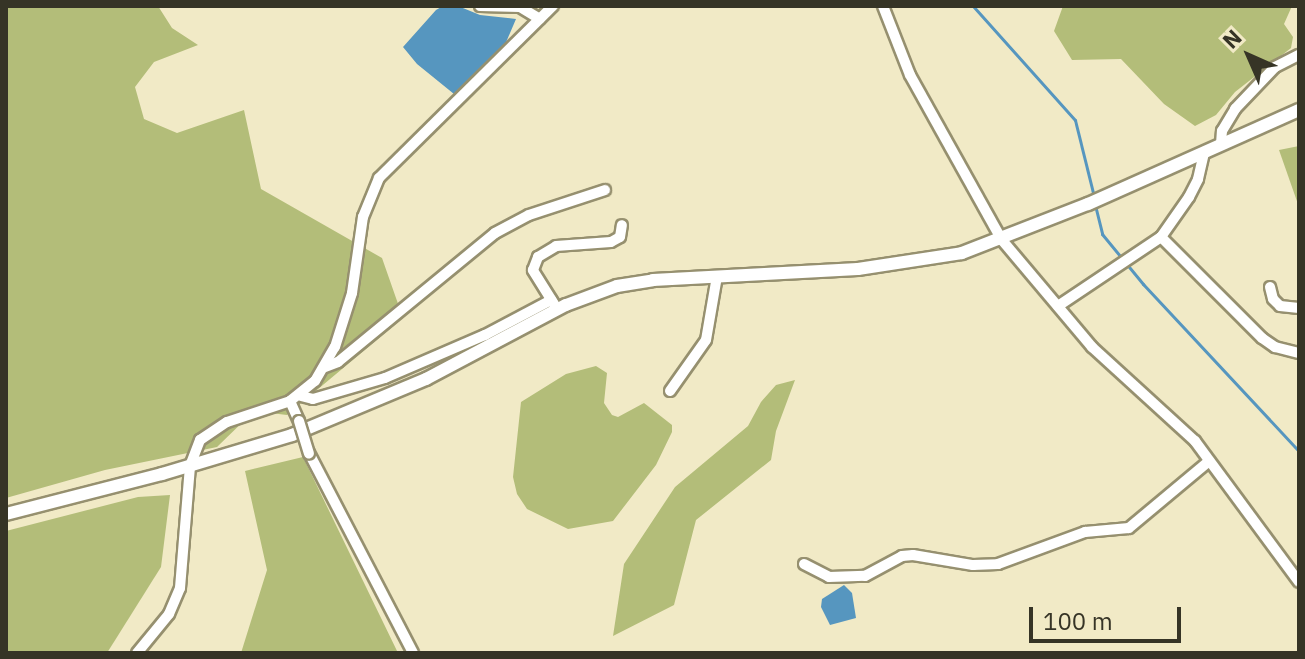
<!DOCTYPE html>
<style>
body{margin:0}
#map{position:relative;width:1305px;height:659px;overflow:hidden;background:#f1eac6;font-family:"IBM Plex Sans",sans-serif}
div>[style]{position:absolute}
.forest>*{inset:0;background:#b3bd79}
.water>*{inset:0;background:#5696bf}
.stream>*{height:3px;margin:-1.5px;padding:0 1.5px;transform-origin:1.5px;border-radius:1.5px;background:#5696bf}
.roads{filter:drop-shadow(2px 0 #96906f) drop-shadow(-2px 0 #96906f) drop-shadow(0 2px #96906f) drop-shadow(0 -2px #96906f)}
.minor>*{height:10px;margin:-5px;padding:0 5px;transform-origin:5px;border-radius:5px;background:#fff}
.tertiary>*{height:12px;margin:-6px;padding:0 6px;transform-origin:6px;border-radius:6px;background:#fff}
.bridges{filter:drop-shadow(2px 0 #96906f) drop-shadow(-2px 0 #96906f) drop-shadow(0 2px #96906f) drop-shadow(0 -2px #96906f)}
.minor-bridge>*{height:10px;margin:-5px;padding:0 5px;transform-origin:5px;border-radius:5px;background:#fff}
span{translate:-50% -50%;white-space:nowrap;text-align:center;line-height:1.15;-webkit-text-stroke:8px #f1eac6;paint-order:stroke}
.frame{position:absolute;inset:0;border:8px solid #363426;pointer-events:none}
.north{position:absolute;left:1209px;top:16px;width:80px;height:80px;-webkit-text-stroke:6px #f1eac6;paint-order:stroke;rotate:315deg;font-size:22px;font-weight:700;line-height:32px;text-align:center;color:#363426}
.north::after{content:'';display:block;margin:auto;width:28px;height:36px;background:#363426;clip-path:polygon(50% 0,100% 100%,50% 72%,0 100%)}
.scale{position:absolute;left:1029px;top:607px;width:152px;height:36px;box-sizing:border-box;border:4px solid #363426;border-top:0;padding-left:10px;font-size:24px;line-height:28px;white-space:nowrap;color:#363426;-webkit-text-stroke:6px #f1eac6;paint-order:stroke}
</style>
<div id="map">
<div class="forest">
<i style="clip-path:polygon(6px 6px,158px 6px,172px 28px,198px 45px,154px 62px,135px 87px,144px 119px,177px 133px,244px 110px,261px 189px,382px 258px,403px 318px,287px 415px,254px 411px,217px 447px,105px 470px,6px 498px)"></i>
<i style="clip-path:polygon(1063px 6px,1292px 6px,1284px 24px,1293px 37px,1291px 48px,1235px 92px,1216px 115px,1195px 126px,1164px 104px,1121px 59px,1072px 60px,1054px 31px)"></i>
<i style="clip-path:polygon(1299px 146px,1299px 207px,1279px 150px)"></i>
<i style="clip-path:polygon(596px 366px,607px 373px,604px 403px,612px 415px,618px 417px,644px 403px,672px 425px,672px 432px,656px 465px,613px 521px,568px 529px,527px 509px,517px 494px,513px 477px,521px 402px,566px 374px)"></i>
<i style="clip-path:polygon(795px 380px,776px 431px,771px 460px,696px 520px,674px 605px,613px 636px,624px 564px,675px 487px,748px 426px,761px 402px,776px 385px)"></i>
<i style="clip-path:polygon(303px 457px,398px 653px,241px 653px,267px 570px,245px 471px)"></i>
<i style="clip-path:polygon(170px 495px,161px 567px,107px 653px,6px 653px,6px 531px,138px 497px)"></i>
</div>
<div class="water">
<i style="clip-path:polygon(443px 6px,458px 6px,480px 15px,516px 19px,504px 47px,454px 94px,417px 64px,403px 47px,436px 10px)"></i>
<i style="clip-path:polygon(844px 585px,852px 593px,856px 618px,830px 625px,821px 607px,822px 599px)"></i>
</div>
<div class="stream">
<i style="left:973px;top:6px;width:153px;rotate:48.2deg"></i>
<i style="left:1075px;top:120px;width:79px;rotate:76.1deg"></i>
<i style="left:1095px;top:205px;width:30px;rotate:76deg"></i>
<i style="left:1102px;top:234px;width:65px;rotate:50.6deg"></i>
<i style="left:1143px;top:284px;width:229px;rotate:47deg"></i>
</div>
<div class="roads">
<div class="minor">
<i style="left:480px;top:6px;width:40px;rotate:1.4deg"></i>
<i style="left:520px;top:7px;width:23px;rotate:31deg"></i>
<i style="left:883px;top:6px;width:74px;rotate:68.6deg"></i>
<i style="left:910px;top:75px;width:189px;rotate:60.9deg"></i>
<i style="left:1002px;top:240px;width:140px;rotate:49.9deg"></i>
<i style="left:1092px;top:347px;width:139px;rotate:42.4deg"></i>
<i style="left:1195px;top:441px;width:175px;rotate:53.6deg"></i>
<i style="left:1221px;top:144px;width:13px;rotate:-86deg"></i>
<i style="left:1222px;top:131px;width:26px;rotate:-59deg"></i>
<i style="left:1235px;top:109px;width:58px;rotate:-46.4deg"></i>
<i style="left:1275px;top:67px;width:27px;rotate:-27deg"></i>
<i style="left:1161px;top:237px;width:143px;rotate:45deg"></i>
<i style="left:1262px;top:338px;width:16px;rotate:35deg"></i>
<i style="left:1275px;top:347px;width:25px;rotate:14deg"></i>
<i style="left:1270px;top:287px;width:12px;rotate:76deg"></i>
<i style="left:1273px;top:299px;width:10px;rotate:45deg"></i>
<i style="left:1280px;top:306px;width:19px;rotate:6deg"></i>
<i style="left:554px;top:304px;width:40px;rotate:-122deg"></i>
<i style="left:533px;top:270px;width:14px;rotate:-69deg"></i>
<i style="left:538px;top:257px;width:21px;rotate:-31deg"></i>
<i style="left:556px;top:246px;width:55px;rotate:-4.2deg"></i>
<i style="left:611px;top:242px;width:10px;rotate:-29deg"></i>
<i style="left:620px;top:237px;width:12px;rotate:-81deg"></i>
<i style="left:1058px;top:306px;width:124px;rotate:-33.8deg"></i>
<i style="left:1161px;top:237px;width:49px;rotate:-55deg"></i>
<i style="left:1189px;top:197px;width:20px;rotate:-63deg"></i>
<i style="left:1198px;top:179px;width:28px;rotate:-77deg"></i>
<i style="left:325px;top:367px;width:14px;rotate:-21deg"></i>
<i style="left:338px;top:362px;width:203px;rotate:-39.4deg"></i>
<i style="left:495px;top:233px;width:38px;rotate:-28deg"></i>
<i style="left:529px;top:215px;width:80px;rotate:-18.2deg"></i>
<i style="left:670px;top:391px;width:62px;rotate:-54.8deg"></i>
<i style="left:706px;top:340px;width:65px;rotate:-80.2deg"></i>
<i style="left:301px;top:396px;width:12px;rotate:14deg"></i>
<i style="left:313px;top:399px;width:75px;rotate:-16.3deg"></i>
<i style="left:385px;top:378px;width:109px;rotate:-23.3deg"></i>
<i style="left:485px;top:335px;width:75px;rotate:-27.9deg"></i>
<i style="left:290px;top:401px;width:22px;rotate:66deg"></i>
<i style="left:309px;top:453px;width:225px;rotate:62.5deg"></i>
<i style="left:804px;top:564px;width:28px;rotate:27deg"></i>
<i style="left:829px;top:577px;width:36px;rotate:-2deg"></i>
<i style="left:865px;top:576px;width:42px;rotate:-28.4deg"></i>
<i style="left:902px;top:556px;width:11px;rotate:-5deg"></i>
<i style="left:913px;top:555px;width:61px;rotate:9.5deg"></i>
<i style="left:973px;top:565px;width:25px;rotate:-2deg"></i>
<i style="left:998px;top:564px;width:93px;rotate:-20.2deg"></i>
<i style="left:1085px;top:532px;width:44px;rotate:-5.2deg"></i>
<i style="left:1129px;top:528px;width:104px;rotate:-39.9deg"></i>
<i style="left:137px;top:653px;width:50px;rotate:-50.6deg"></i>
<i style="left:169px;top:614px;width:28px;rotate:-67deg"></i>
<i style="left:180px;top:588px;width:122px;rotate:-85.3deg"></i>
<i style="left:190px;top:466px;width:28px;rotate:-69deg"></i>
<i style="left:200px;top:440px;width:32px;rotate:-34deg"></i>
<i style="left:227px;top:422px;width:66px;rotate:-18.4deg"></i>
<i style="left:290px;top:401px;width:32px;rotate:-39deg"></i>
<i style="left:315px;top:381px;width:39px;rotate:-60deg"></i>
<i style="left:335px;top:347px;width:57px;rotate:-72.5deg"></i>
<i style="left:352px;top:293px;width:77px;rotate:-81.8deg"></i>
<i style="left:363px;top:217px;width:42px;rotate:-67.7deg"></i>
<i style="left:379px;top:178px;width:245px;rotate:-44.7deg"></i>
</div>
<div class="tertiary">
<i style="left:6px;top:514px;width:161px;rotate:-14.4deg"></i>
<i style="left:162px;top:474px;width:136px;rotate:-16.7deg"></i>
<i style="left:292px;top:435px;width:145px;rotate:-22.7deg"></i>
<i style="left:426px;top:379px;width:158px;rotate:-27.9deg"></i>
<i style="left:566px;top:305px;width:54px;rotate:-20.4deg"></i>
<i style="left:617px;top:286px;width:36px;rotate:-9deg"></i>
<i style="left:653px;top:280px;width:205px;rotate:-3.1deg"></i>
<i style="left:858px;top:269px;width:105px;rotate:-8.7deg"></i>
<i style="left:962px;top:253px;width:135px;rotate:-21.3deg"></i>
<i style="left:1088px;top:204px;width:231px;rotate:-24deg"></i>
</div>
</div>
<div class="bridges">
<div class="minor-bridge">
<i style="left:299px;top:421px;width:34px;rotate:73deg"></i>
</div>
</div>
<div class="frame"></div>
<div class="north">N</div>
<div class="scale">100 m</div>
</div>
